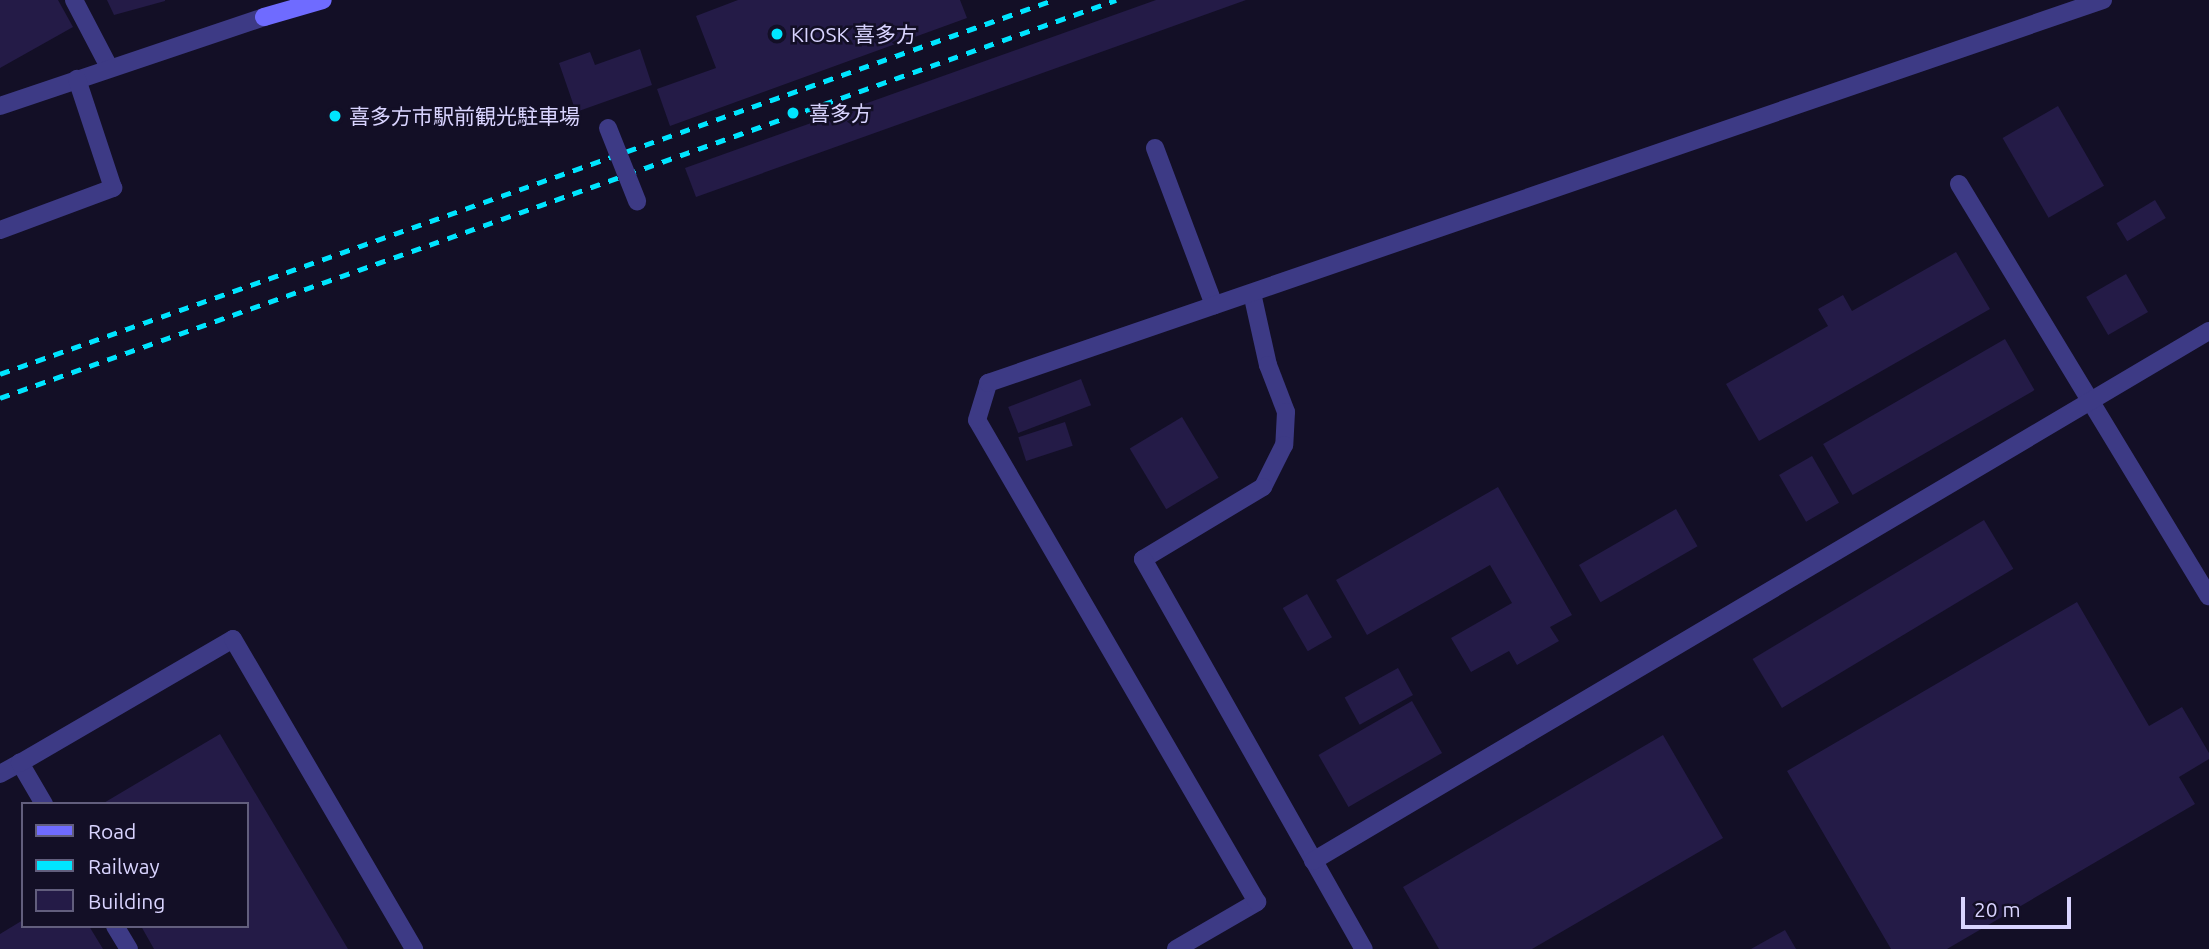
<!DOCTYPE html>
<meta charset="utf-8">
<style>
body{margin:0}
#map{position:relative;width:2209px;height:949px;overflow:hidden;background:#130f26;font-family:Ubuntu,"Noto Sans JP",sans-serif}
div>[style]{position:absolute}
.building>*{inset:0;background:#241b47;transform-origin:0 0}
.lane>*{height:18px;margin:-9px;padding:0 9px;transform-origin:9px;border-radius:9px;background:#3d3a85}
.street>*{height:18px;margin:-9px;padding:0 9px;transform-origin:9px;border-radius:9px;background:#3d3a85}
.secondary>*{height:18px;margin:-9px;padding:0 9px;transform-origin:9px;border-radius:9px;background:#6f6bff}
.rail>*{height:5px;margin-top:-2.5px;transform-origin:0;background:repeating-linear-gradient(90deg,#00e5ff 0 10px,transparent 0 19px)}
.street-bridge>*{height:18px;margin:-9px;padding:0 9px;transform-origin:9px;border-radius:9px;background:#3d3a85}
.dots>*{width:19px;height:19px;translate:-50% -50%;box-sizing:border-box;border:4px solid #130f26;border-radius:50%}
span{translate:-50% -50%;white-space:nowrap;text-align:center;line-height:1.15;-webkit-text-stroke:5px #130f26;paint-order:stroke}
.poi-label{font-size:21px;color:#d9d4ff}
.left{translate:0 -50%;text-align:left}
.legend{position:absolute;left:21px;top:802px;width:228px;height:126px;box-sizing:border-box;background:#130f26;border:2px solid #625e7d;margin:0;padding:9px 12px;list-style:none;font-size:21px;color:#d9d4ff}
.legend li{display:flex;align-items:center;gap:14px;height:35px}
.legend b{width:35px;border:2px solid #625e7d}
.scale{position:absolute;left:1961px;top:897px;width:110px;height:32px;box-sizing:border-box;border:4px solid #d9d4ff;border-top:0;padding-left:9px;font-size:21px;line-height:24px;white-space:nowrap;color:#d9d4ff;-webkit-text-stroke:5px #130f26;paint-order:stroke}
</style>
<div id="map">
<div class="building">
<i style="clip-path:polygon(0 0,58px 0,73px 27px,0 68px)"></i>
<i style="clip-path:polygon(107px 0,165px 0,165px 1px,114px 15px)"></i>
<i style="clip-path:polygon(738px 0,960px 0,967px 18px,670px 126px,657px 89px,716px 68px,696px 16px)"></i>
<i style="clip-path:polygon(1156px 0,1246px 0,696px 197px,685px 168px)"></i>
<i style="clip-path:polygon(640px 49px,652px 85px,576px 112px,559px 63px,590px 52px,595px 65px)"></i>
<i style="left:2058px;top:106px;width:92px;height:64px;rotate:60deg"></i>
<i style="left:2155px;top:200px;width:21px;height:45px;rotate:59deg"></i>
<i style="clip-path:polygon(1956px 252px,1990px 309px,1759px 441px,1726px 384px,1828px 326px,1818px 309px,1843px 295px,1852px 311px)"></i>
<i style="left:2126px;top:274px;width:44px;height:46px;rotate:60deg"></i>
<i style="left:2005px;top:339px;width:59px;height:210px;rotate:60deg"></i>
<i style="left:1081px;top:379px;width:28px;height:78px;rotate:69deg"></i>
<i style="left:1182px;top:417px;width:71px;height:61px;rotate:59deg"></i>
<i style="left:1065px;top:422px;width:25px;height:49px;rotate:72deg"></i>
<i style="left:1812px;top:456px;width:54px;height:38px;rotate:60deg"></i>
<i style="clip-path:polygon(1498px 487px,1572px 615px,1550px 627px,1559px 641px,1517px 665px,1509px 651px,1471px 672px,1451px 638px,1512px 603px,1490px 565px,1367px 635px,1336px 580px)"></i>
<i style="left:1676px;top:509px;width:43px;height:112px;rotate:60deg"></i>
<i style="left:1984px;top:520px;width:57px;height:270px;rotate:59deg"></i>
<i style="left:1307px;top:594px;width:50px;height:28px;rotate:60deg"></i>
<i style="clip-path:polygon(2077px 602px,2149px 726px,2182px 707px,2209px 753px,2209px 759px,2179px 777px,2195px 804px,1947px 949px,1891px 949px,1787px 771px)"></i>
<i style="left:1398px;top:668px;width:31px;height:61px;rotate:61deg"></i>
<i style="left:1412px;top:701px;width:60px;height:108px;rotate:60deg"></i>
<i style="clip-path:polygon(220px 734px,348px 949px,154px 949px,141px 926px,247px 926px,247px 804px,102px 804px)"></i>
<i style="clip-path:polygon(1663px 735px,1723px 838px,1532px 949px,1439px 949px,1403px 887px)"></i>
<i style="clip-path:polygon(23px 920px,23px 926px,89px 926px,103px 949px,0 949px,0 934px)"></i>
<i style="clip-path:polygon(1785px 930px,1796px 949px,1751px 949px)"></i>
</div>
<div class="lane">
<i style="left:1155px;top:148px;width:168px;rotate:69.4deg"></i>
<i style="left:1959px;top:184px;width:482px;rotate:58.8deg"></i>
<i style="left:1252px;top:293px;width:74px;rotate:77.5deg"></i>
<i style="left:1268px;top:365px;width:50px;rotate:69deg"></i>
<i style="left:1286px;top:412px;width:33px;rotate:93deg"></i>
<i style="left:1284px;top:445px;width:47px;rotate:116.6deg"></i>
<i style="left:1263px;top:487px;width:140px;rotate:149deg"></i>
<i style="left:1143px;top:559px;width:448px;rotate:60.5deg"></i>
<i style="left:0;top:774px;width:23px;rotate:-29deg"></i>
<i style="left:44px;top:804px;width:48px;rotate:-120.3deg"></i>
<i style="left:20px;top:763px;width:246px;rotate:-30.2deg"></i>
<i style="left:233px;top:639px;width:359px;rotate:59.7deg"></i>
<i style="left:1313px;top:861px;width:1041px;rotate:-30.61deg"></i>
<i style="left:115px;top:926px;width:27px;rotate:59deg"></i>
<i style="left:1176px;top:949px;width:94px;rotate:-30.1deg"></i>
<i style="left:1257px;top:902px;width:557px;rotate:-120.15deg"></i>
<i style="left:977px;top:420px;width:39px;rotate:-73deg"></i>
<i style="left:988px;top:383px;width:1179px;rotate:-18.96deg"></i>
</div>
<div class="street">
<i style="left:74px;top:0;width:76px;rotate:62.4deg"></i>
<i style="left:0;top:106px;width:279px;rotate:-18.6deg"></i>
<i style="left:0;top:230px;width:121px;rotate:-20.4deg"></i>
<i style="left:113px;top:188px;width:115px;rotate:-108.3deg"></i>
</div>
<div class="secondary">
<i style="left:264px;top:17px;width:61px;rotate:-16.1deg"></i>
</div>
<div class="rail">
<i style="left:0;top:374px;width:1117px;rotate:-19.55deg"></i>
<i style="left:0;top:398px;width:1185px;rotate:-19.63deg"></i>
</div>
<div class="street-bridge">
<i style="left:608px;top:128px;width:79px;rotate:68.3deg"></i>
</div>
<div class="dots">
<i style="left:777px;top:34px;background:#00e5ff"></i>
<i style="left:793px;top:113px;background:#00e5ff"></i>
<i style="left:335px;top:116px;background:#00e5ff"></i>
</div>
<div class="poi-label">
<span class="left" style="left:791px;top:34px">KIOSK 喜多方</span>
<span class="left" style="left:809px;top:113px">喜多方</span>
<span class="left" style="left:349px;top:116px">喜多方市駅前観光駐車場</span>
</div>
<ul class="legend">
<li><b style="height:9px;background:#6f6bff"></b>Road</li>
<li><b style="height:9px;background:#00e5ff"></b>Railway</li>
<li><b style="height:19px;background:#241b47"></b>Building</li>
</ul>
<div class="scale">20 m</div>
</div>
